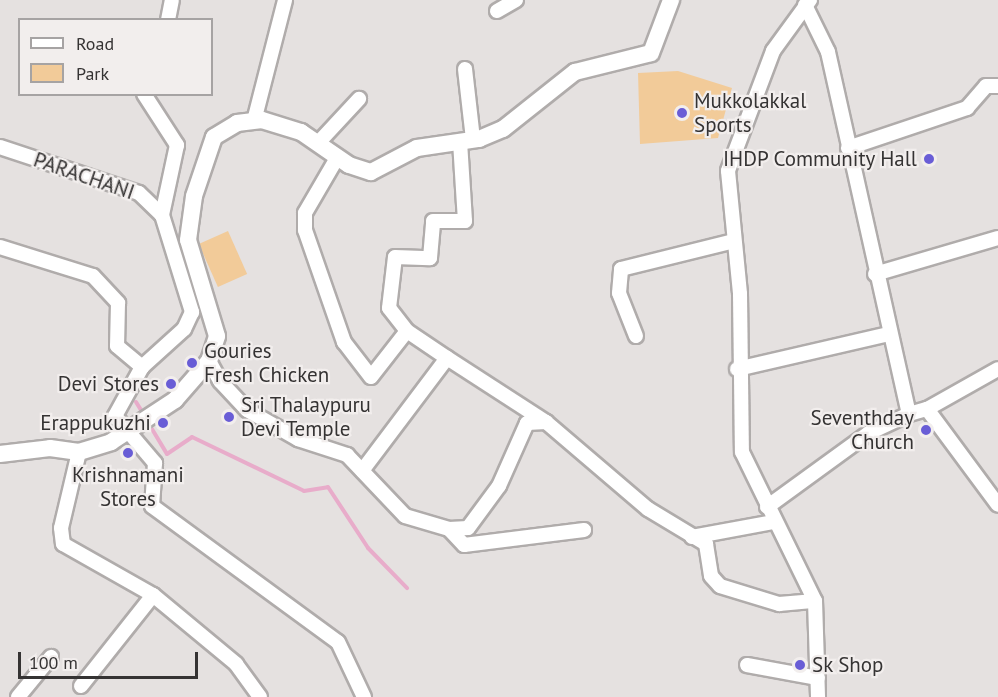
<!DOCTYPE html>
<style>
body{margin:0}
#map{position:relative;width:998px;height:697px;overflow:hidden;background:#e5e1e0;font-family:"PT Sans",sans-serif}
div>[style]{position:absolute}
.green>*{inset:0;background:#f2cb99;transform-origin:0 0}
.stream>*{height:4px;margin:-2px;padding:0 2px;transform-origin:2px;border-radius:2px;background:#e8acca}
.roads{filter:drop-shadow(2px 0 #b0acab) drop-shadow(-2px 0 #b0acab) drop-shadow(0 2px #b0acab) drop-shadow(0 -2px #b0acab)}
.minor>*{height:14px;margin:-7px;padding:0 7px;transform-origin:7px;border-radius:7px;background:#fff}
.major>*{height:16px;margin:-8px;padding:0 8px;transform-origin:8px;border-radius:8px;background:#fff}
.dots>*{width:16px;height:16px;translate:-50% -50%;box-sizing:border-box;border:3px solid #f2eeed;border-radius:50%}
span{translate:-50% -50%;white-space:nowrap;text-align:center;line-height:1.15;-webkit-text-stroke:4.5px #f2eeed;paint-order:stroke}
.poi-label{font-size:21px;color:#353333}
.left{translate:0 -50%;text-align:left}
.right{translate:-100% -50%;text-align:right}
.street-label{font-size:21px;color:#353333}
.legend{position:absolute;left:18px;top:18px;width:195px;height:78px;box-sizing:border-box;background:#f2eeed;border:2px solid #a6a3a3;margin:0;padding:8px 10px;list-style:none;font-size:18px;color:#353333}
.legend li{display:flex;align-items:center;gap:12px;height:30px}
.legend b{width:30px;border:2px solid #a6a3a3}
.scale{position:absolute;left:18px;top:652px;width:180px;height:27px;box-sizing:border-box;border:3px solid #353333;border-top:0;padding-left:8px;font-size:18px;line-height:21px;white-space:nowrap;color:#353333;-webkit-text-stroke:4px #f2eeed;paint-order:stroke}
</style>
<div id="map">
<div class="green">
<i style="clip-path:polygon(678px 71px,732px 88px,718px 138px,640px 144px,638px 73px)"></i>
<i style="left:228px;top:231px;width:47px;height:32px;rotate:66deg"></i>
</div>
<div class="stream">
<i style="left:136px;top:402px;width:9px;rotate:58deg"></i>
<i style="left:152px;top:429px;width:29px;rotate:59deg"></i>
<i style="left:167px;top:454px;width:30px;rotate:-34deg"></i>
<i style="left:192px;top:437px;width:124px;rotate:25.7deg"></i>
<i style="left:304px;top:491px;width:24px;rotate:-9deg"></i>
<i style="left:328px;top:487px;width:73px;rotate:56.7deg"></i>
<i style="left:368px;top:548px;width:56px;rotate:45.7deg"></i>
</div>
<div class="roads">
<div class="minor">
<i style="left:810px;top:0;width:63px;rotate:126deg"></i>
<i style="left:773px;top:51px;width:128px;rotate:110.6deg"></i>
<i style="left:728px;top:171px;width:124px;rotate:84.4deg"></i>
<i style="left:740px;top:294px;width:158px;rotate:89.3deg"></i>
<i style="left:742px;top:452px;width:166px;rotate:63.9deg"></i>
<i style="left:815px;top:601px;width:96px;rotate:88.2deg"></i>
<i style="left:805px;top:5px;width:52px;rotate:63.9deg"></i>
<i style="left:828px;top:52px;width:371px;rotate:77.4deg"></i>
<i style="left:909px;top:414px;width:19px;rotate:-16deg"></i>
<i style="left:927px;top:409px;width:119px;rotate:53.5deg"></i>
<i style="left:497px;top:11px;width:22px;rotate:-30deg"></i>
<i style="left:168px;top:20px;width:20px;rotate:-79deg"></i>
<i style="left:465px;top:69px;width:70px;rotate:83.5deg"></i>
<i style="left:144px;top:94px;width:61px;rotate:57.1deg"></i>
<i style="left:177px;top:145px;width:72px;rotate:102.1deg"></i>
<i style="left:162px;top:215px;width:102px;rotate:72.8deg"></i>
<i style="left:192px;top:312px;width:19px;rotate:115deg"></i>
<i style="left:184px;top:329px;width:57px;rotate:137.9deg"></i>
<i style="left:142px;top:367px;width:56px;rotate:118.9deg"></i>
<i style="left:115px;top:416px;width:62px;rotate:49.6deg"></i>
<i style="left:155px;top:463px;width:43px;rotate:94deg"></i>
<i style="left:152px;top:506px;width:230px;rotate:36.2deg"></i>
<i style="left:338px;top:642px;width:61px;rotate:64.7deg"></i>
<i style="left:254px;top:121px;width:125px;rotate:-75.6deg"></i>
<i style="left:319px;top:142px;width:59px;rotate:-47.1deg"></i>
<i style="left:0;top:147px;width:146px;rotate:18.3deg"></i>
<i style="left:139px;top:193px;width:32px;rotate:44deg"></i>
<i style="left:848px;top:148px;width:126px;rotate:-18.6deg"></i>
<i style="left:967px;top:108px;width:29px;rotate:-49deg"></i>
<i style="left:986px;top:86px;width:12px"></i>
<i style="left:337px;top:158px;width:64px;rotate:120.2deg"></i>
<i style="left:305px;top:213px;width:17px;rotate:90deg"></i>
<i style="left:305px;top:230px;width:119px;rotate:70.8deg"></i>
<i style="left:344px;top:342px;width:44px;rotate:52.4deg"></i>
<i style="left:371px;top:377px;width:58px;rotate:-52deg"></i>
<i style="left:407px;top:331px;width:48px;rotate:34deg"></i>
<i style="left:447px;top:358px;width:141px;rotate:127deg"></i>
<i style="left:0;top:247px;width:97px;rotate:17.3deg"></i>
<i style="left:93px;top:276px;width:37px;rotate:47deg"></i>
<i style="left:118px;top:303px;width:43px;rotate:91.3deg"></i>
<i style="left:117px;top:346px;width:33px;rotate:40deg"></i>
<i style="left:875px;top:274px;width:128px;rotate:-16.3deg"></i>
<i style="left:407px;top:331px;width:29px;rotate:-128deg"></i>
<i style="left:389px;top:308px;width:51px;rotate:-83.3deg"></i>
<i style="left:395px;top:257px;width:35px;rotate:2deg"></i>
<i style="left:430px;top:258px;width:37px;rotate:-85deg"></i>
<i style="left:433px;top:221px;width:32px"></i>
<i style="left:465px;top:221px;width:80px;rotate:-93.6deg"></i>
<i style="left:636px;top:336px;width:46px;rotate:-111.6deg"></i>
<i style="left:619px;top:293px;width:24px;rotate:-85deg"></i>
<i style="left:621px;top:269px;width:116px;rotate:-13.9deg"></i>
<i style="left:447px;top:358px;width:118px;rotate:32.9deg"></i>
<i style="left:209px;top:361px;width:23px;rotate:61deg"></i>
<i style="left:220px;top:381px;width:40px;rotate:47deg"></i>
<i style="left:247px;top:410px;width:59px;rotate:29.6deg"></i>
<i style="left:298px;top:439px;width:52px;rotate:18.1deg"></i>
<i style="left:347px;top:455px;width:84px;rotate:46.4deg"></i>
<i style="left:405px;top:516px;width:46px;rotate:16.5deg"></i>
<i style="left:449px;top:529px;width:19px;rotate:-3deg"></i>
<i style="left:468px;top:528px;width:52px;rotate:-53.6deg"></i>
<i style="left:499px;top:486px;width:69px;rotate:-66deg"></i>
<i style="left:527px;top:423px;width:19px;rotate:-3deg"></i>
<i style="left:546px;top:422px;width:134px;rotate:40.5deg"></i>
<i style="left:648px;top:509px;width:68px;rotate:31.1deg"></i>
<i style="left:706px;top:544px;width:32px;rotate:81deg"></i>
<i style="left:711px;top:576px;width:13px;rotate:48deg"></i>
<i style="left:720px;top:586px;width:62px;rotate:17deg"></i>
<i style="left:779px;top:604px;width:36px;rotate:-5deg"></i>
<i style="left:737px;top:369px;width:156px;rotate:-13deg"></i>
<i style="left:927px;top:409px;width:81px;rotate:-29.4deg"></i>
<i style="left:79px;top:452px;width:78px;rotate:103.3deg"></i>
<i style="left:61px;top:528px;width:16px;rotate:83deg"></i>
<i style="left:63px;top:544px;width:103px;rotate:29.5deg"></i>
<i style="left:153px;top:595px;width:108px;rotate:39.7deg"></i>
<i style="left:236px;top:664px;width:41px;rotate:54deg"></i>
<i style="left:767px;top:507px;width:126px;rotate:-36deg"></i>
<i style="left:869px;top:433px;width:44px;rotate:-25.4deg"></i>
<i style="left:449px;top:529px;width:22px;rotate:47deg"></i>
<i style="left:464px;top:545px;width:121px;rotate:-7.1deg"></i>
<i style="left:692px;top:537px;width:82px;rotate:-10.5deg"></i>
<i style="left:747px;top:665px;width:72px;rotate:10.4deg"></i>
<i style="left:81px;top:686px;width:116px;rotate:-51.6deg"></i>
<i style="left:18px;top:697px;width:52px;rotate:-50.5deg"></i>
</div>
<div class="major">
<i style="left:0;top:454px;width:50px;rotate:-6.8deg"></i>
<i style="left:50px;top:448px;width:29px;rotate:8deg"></i>
<i style="left:79px;top:452px;width:34px;rotate:-17deg"></i>
<i style="left:111px;top:442px;width:77px;rotate:-33.3deg"></i>
<i style="left:175px;top:400px;width:52px;rotate:-48.9deg"></i>
<i style="left:209px;top:361px;width:26px;rotate:-72deg"></i>
<i style="left:217px;top:336px;width:100px;rotate:-106.8deg"></i>
<i style="left:188px;top:240px;width:44px;rotate:-82.2deg"></i>
<i style="left:194px;top:196px;width:62px;rotate:-71.3deg"></i>
<i style="left:214px;top:137px;width:27px;rotate:-31deg"></i>
<i style="left:237px;top:123px;width:25px;rotate:-7deg"></i>
<i style="left:262px;top:120px;width:41px;rotate:17.1deg"></i>
<i style="left:301px;top:132px;width:58px;rotate:34.5deg"></i>
<i style="left:349px;top:165px;width:23px;rotate:18deg"></i>
<i style="left:371px;top:172px;width:52px;rotate:-27.6deg"></i>
<i style="left:417px;top:148px;width:63px;rotate:-8.3deg"></i>
<i style="left:479px;top:139px;width:26px;rotate:-23deg"></i>
<i style="left:503px;top:129px;width:92px;rotate:-38.4deg"></i>
<i style="left:575px;top:72px;width:78px;rotate:-14deg"></i>
<i style="left:651px;top:53px;width:57px;rotate:-69.3deg"></i>
</div>
</div>
<div class="dots">
<i style="left:682px;top:113px;background:#695dd6"></i>
<i style="left:929px;top:159px;background:#695dd6"></i>
<i style="left:192px;top:363px;background:#695dd6"></i>
<i style="left:171px;top:384px;background:#695dd6"></i>
<i style="left:229px;top:417px;background:#695dd6"></i>
<i style="left:163px;top:423px;background:#695dd6"></i>
<i style="left:926px;top:430px;background:#695dd6"></i>
<i style="left:128px;top:453px;background:#695dd6"></i>
<i style="left:800px;top:665px;background:#695dd6"></i>
</div>
<div class="poi-label">
<span class="left" style="left:694px;top:113px">Mukkolakkal<br>Sports</span>
<span class="right" style="left:917px;top:159px">IHDP Community Hall</span>
<span class="left" style="left:204px;top:363px">Gouries<br>Fresh Chicken</span>
<span class="right" style="left:159px;top:384px">Devi Stores</span>
<span class="left" style="left:241px;top:417px">Sri Thalaypuru<br>Devi Temple</span>
<span class="right" style="left:914px;top:430px">Seventhday<br>Church</span>
<span class="right" style="left:151px;top:423px">Erappukuzhi</span>
<span style="left:128px;top:487px">Krishnamani<br>Stores</span>
<span class="left" style="left:812px;top:665px">Sk Shop</span>
</div>
<div class="street-label">
<span style="left:84px;top:176px;rotate:19deg">PARACHANI</span>
</div>
<ul class="legend">
<li><b style="height:8px;background:#fff"></b>Road</li>
<li><b style="height:16px;background:#f2cb99"></b>Park</li>
</ul>
<div class="scale">100 m</div>
</div>
